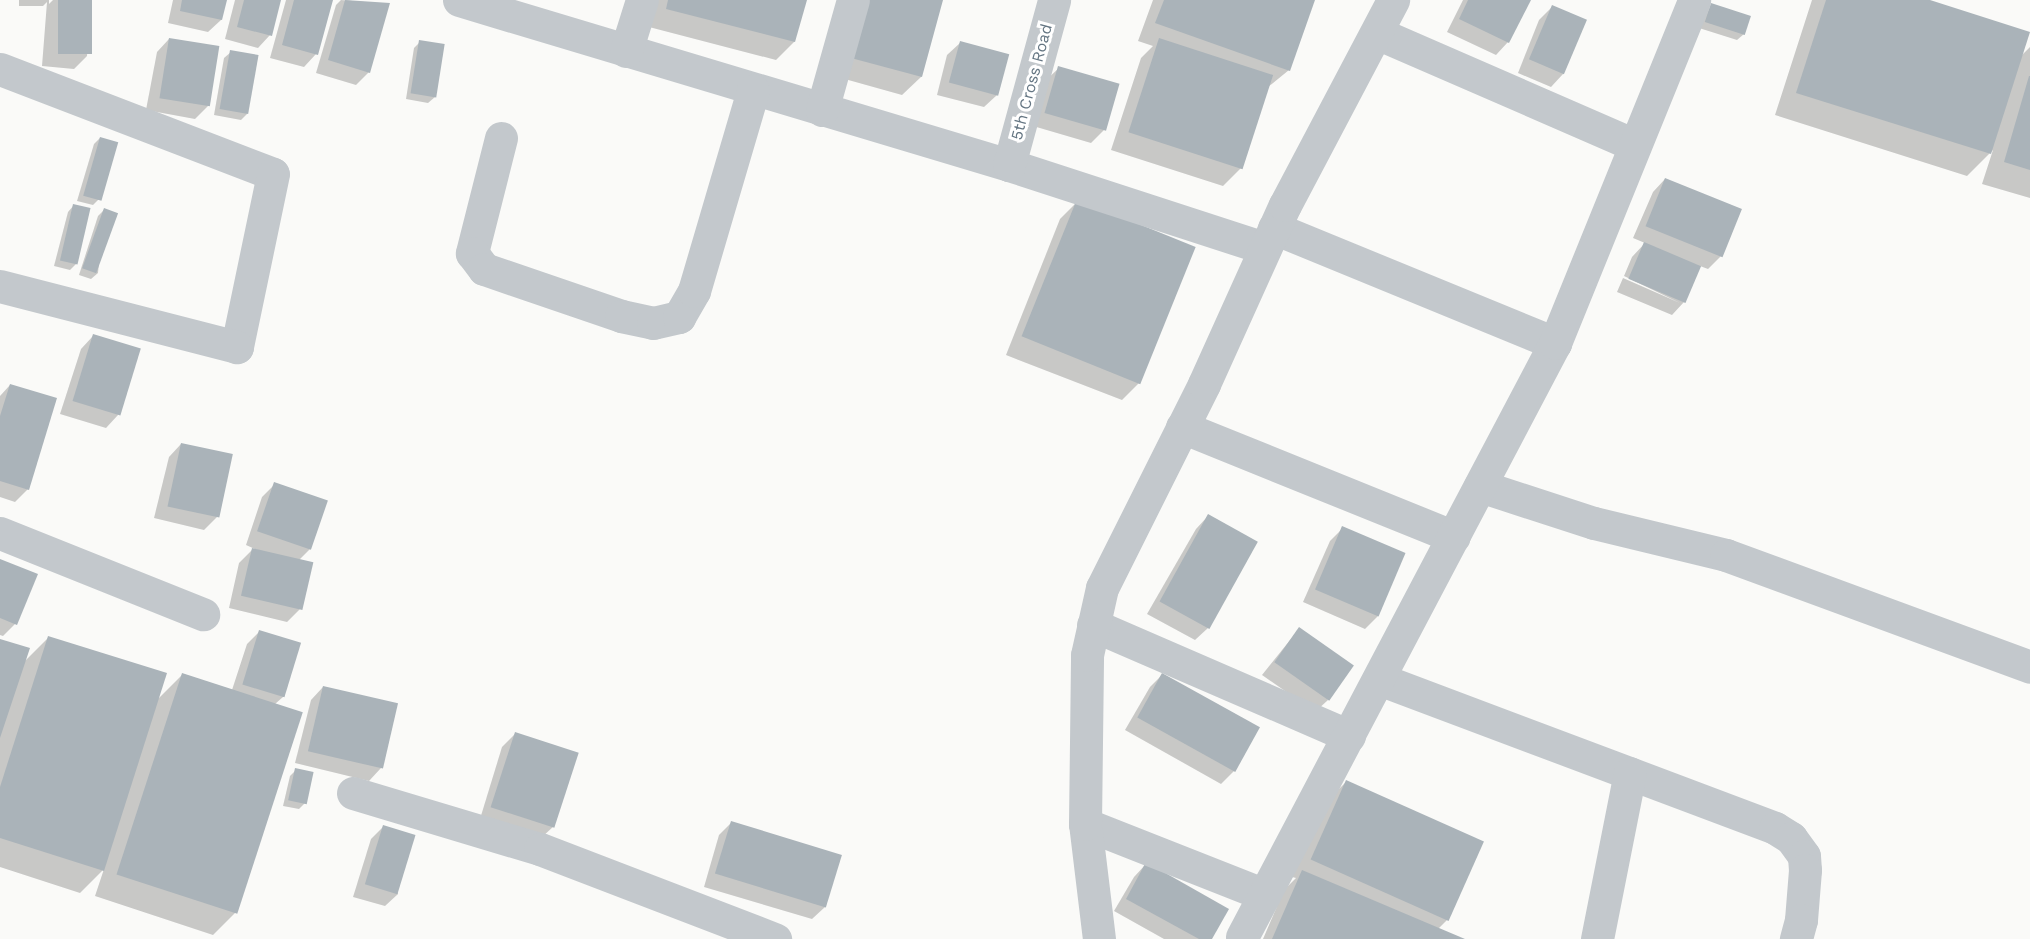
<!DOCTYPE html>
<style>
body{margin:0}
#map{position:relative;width:2030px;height:939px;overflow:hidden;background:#fafaf8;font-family:"Work Sans",sans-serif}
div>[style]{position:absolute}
.shadow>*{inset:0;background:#0003}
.building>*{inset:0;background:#aab3b9;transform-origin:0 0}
.minor>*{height:33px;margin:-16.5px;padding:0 16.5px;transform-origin:16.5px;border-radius:16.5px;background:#c3c8cc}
span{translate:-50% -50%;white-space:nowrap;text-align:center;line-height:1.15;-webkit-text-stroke:6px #fff;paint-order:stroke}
.street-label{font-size:16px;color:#657683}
</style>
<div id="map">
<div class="shadow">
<i style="clip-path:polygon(19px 0,49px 0,49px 4px,53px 0,91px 0,87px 56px,74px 69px,42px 66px,47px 2px,43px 6px,19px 6px)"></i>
<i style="clip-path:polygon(173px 0,225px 0,221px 20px,208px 32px,168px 23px)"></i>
<i style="clip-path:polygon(235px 0,280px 0,270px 35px,258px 48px,225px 39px)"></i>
<i style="clip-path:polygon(286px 0,331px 0,316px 54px,304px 67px,270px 58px)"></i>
<i style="clip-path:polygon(341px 0,388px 4px,369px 72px,356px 85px,316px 73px,336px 5px)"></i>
<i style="clip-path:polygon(656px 0,805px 0,794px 42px,776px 60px,649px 27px)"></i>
<i style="clip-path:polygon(855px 0,942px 0,921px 77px,902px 95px,834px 76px)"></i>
<i style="clip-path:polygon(1153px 0,1313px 0,1289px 70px,1268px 87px,1241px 168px,1223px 186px,1111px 150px,1141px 58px,1153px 46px,1138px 41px)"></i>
<i style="clip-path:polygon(1463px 0,1529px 0,1508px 42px,1496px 55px,1447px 32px)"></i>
<i style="clip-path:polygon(1812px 0,1925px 0,2021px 56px,2030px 47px,2030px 198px,1982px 184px,1993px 150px,1967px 176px,1775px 115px)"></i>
<i style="clip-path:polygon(1711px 5px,1744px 34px,1737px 40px,1699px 28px)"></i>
<i style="clip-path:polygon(1552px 7px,1563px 74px,1551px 87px,1518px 73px,1539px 20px)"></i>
<i style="clip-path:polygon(169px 39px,208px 106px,195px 119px,146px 110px,157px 52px)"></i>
<i style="clip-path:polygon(420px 42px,435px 97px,428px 103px,406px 99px,414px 48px)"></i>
<i style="clip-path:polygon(960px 43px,997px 95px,984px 107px,937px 95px,947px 55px)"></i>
<i style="clip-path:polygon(231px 52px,247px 114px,241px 120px,214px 115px,224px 58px)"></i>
<i style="clip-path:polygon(1059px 68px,1104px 130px,1091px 143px,1033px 126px,1046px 80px)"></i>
<i style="clip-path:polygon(100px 138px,99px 199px,93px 205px,77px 201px,94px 144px)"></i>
<i style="clip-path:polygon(1665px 179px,1721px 256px,1708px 269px,1700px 266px,1684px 302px,1672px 315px,1617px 292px,1623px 278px,1680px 303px,1624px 276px,1632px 257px,1645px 243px,1633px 238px,1653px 192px)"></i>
<i style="clip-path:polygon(1078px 201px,1140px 382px,1122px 400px,1006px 355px,1060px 219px)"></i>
<i style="clip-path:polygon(74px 205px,77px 263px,70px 270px,54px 266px,68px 212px)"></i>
<i style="clip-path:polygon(104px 210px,98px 273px,91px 279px,79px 275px,98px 216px)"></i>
<i style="clip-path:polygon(93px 336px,118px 415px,106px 428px,60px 414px,81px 349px)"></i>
<i style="clip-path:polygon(10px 385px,28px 489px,15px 502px,0 497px,0 396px)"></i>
<i style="clip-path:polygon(181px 444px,217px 517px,204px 530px,154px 518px,169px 457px)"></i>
<i style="clip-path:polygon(275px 484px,310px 549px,299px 560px,300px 609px,287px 622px,229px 608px,239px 563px,252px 550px,262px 552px,246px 545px,262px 497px)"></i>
<i style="clip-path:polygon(1208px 516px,1208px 628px,1195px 640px,1147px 614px,1196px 529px)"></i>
<i style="clip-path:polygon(1343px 528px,1378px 616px,1365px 629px,1303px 602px,1330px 541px)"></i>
<i style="clip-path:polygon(0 561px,15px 624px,3px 636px,0 635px)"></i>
<i style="clip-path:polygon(1299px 629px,1328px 700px,1315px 712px,1262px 675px)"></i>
<i style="clip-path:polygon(259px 632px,299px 644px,283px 697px,275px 704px,236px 912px,213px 935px,95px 896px,104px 869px,80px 893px,0 867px,0 640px,23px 663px,49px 637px,157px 700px,183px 674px,232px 690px,247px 644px)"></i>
<i style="clip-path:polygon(1162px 675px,1258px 728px,1234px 771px,1221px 784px,1125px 730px,1150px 687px)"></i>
<i style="clip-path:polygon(323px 687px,381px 768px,369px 781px,295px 763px,311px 700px)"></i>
<i style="clip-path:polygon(515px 734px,554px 826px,541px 838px,480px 819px,502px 747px)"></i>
<i style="clip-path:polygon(296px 770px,305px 803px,299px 809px,283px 806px,290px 776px)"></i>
<i style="clip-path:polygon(1346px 782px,1447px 920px,1438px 929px,1461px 939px,1263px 939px,1284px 890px,1296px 878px,1292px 877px,1328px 800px)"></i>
<i style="clip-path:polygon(731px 823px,825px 907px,812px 919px,704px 887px,719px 835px)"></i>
<i style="clip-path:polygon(383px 827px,398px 894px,385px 906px,353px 897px,371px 839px)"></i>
<i style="clip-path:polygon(1146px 864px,1210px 939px,1164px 939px,1114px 911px,1134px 877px)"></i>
</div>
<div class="building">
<i style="left:58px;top:0;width:34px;height:54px"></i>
<i style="clip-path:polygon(182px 0,227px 0,222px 20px,180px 11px)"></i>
<i style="clip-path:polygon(244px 0,281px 0,272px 36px,237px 27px)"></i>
<i style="clip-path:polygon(294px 0,333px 0,318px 55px,282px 45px)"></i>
<i style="clip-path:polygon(345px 0,390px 3px,370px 73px,328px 60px)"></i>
<i style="clip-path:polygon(668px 0,807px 0,795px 42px,666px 9px)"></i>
<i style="clip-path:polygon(867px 0,943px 0,922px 77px,851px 58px)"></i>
<i style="clip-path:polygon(1164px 0,1315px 0,1290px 71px,1155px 23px)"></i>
<i style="clip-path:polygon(1468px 0,1531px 0,1509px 43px,1459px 19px)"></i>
<i style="clip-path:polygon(1826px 0,1930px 0,2030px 32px,1991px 154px,1796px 93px)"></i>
<i style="left:1711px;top:3px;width:42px;height:20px;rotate:18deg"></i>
<i style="left:1552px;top:5px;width:38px;height:59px;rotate:23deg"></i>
<i style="left:169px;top:38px;width:51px;height:61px;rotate:9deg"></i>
<i style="left:1159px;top:38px;width:120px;height:99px;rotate:18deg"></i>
<i style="left:419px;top:40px;width:26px;height:54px;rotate:9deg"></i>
<i style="left:960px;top:41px;width:51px;height:43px;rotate:15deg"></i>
<i style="left:230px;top:50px;width:29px;height:60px;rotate:10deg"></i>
<i style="left:1058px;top:66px;width:64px;height:49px;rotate:16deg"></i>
<i style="clip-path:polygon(2029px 76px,2030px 76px,2030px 170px,2004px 162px)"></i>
<i style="left:100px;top:137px;width:19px;height:61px;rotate:16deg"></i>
<i style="left:1665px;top:178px;width:83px;height:52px;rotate:22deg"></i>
<i style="left:1077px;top:199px;width:128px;height:148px;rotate:22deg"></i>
<i style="left:73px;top:204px;width:18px;height:58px;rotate:13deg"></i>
<i style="left:104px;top:208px;width:15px;height:64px;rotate:20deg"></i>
<i style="left:1644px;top:242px;width:62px;height:40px;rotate:23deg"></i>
<i style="left:93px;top:334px;width:50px;height:70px;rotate:17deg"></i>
<i style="clip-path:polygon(10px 384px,57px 398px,29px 490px,0 481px,0 416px)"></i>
<i style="left:181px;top:443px;width:53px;height:65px;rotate:12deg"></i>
<i style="left:274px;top:482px;width:57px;height:52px;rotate:19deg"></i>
<i style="left:1208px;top:514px;width:57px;height:100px;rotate:29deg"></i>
<i style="left:1342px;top:526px;width:69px;height:69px;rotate:23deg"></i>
<i style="left:252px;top:548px;width:63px;height:49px;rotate:13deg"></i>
<i style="clip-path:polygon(0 559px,38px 574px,17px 625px,0 618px)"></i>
<i style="left:1299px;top:627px;width:67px;height:43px;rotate:35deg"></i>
<i style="left:259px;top:630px;width:44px;height:57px;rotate:17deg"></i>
<i style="clip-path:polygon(48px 636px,167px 673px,104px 871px,0 838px,0 787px)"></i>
<i style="clip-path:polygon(0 639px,30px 648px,0 738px)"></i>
<i style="left:182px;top:673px;width:127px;height:212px;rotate:18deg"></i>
<i style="left:1162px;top:673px;width:112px;height:51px;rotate:29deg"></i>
<i style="left:323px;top:686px;width:77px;height:67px;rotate:13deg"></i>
<i style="left:515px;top:732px;width:67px;height:79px;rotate:18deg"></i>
<i style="left:295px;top:768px;width:19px;height:33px;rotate:12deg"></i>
<i style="left:1346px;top:780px;width:151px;height:87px;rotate:24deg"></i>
<i style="left:731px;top:821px;width:116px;height:55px;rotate:17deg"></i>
<i style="left:383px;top:825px;width:34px;height:62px;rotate:17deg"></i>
<i style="clip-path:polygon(1146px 862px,1229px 909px,1212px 939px,1199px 939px,1126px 899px)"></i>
<i style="clip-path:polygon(1302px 870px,1465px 939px,1272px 939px)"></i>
</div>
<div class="minor">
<i style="left:459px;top:0;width:574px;rotate:16.7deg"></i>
<i style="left:1009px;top:165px;width:269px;rotate:18deg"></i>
<i style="left:1377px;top:33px;width:281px;rotate:23.5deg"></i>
<i style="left:626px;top:51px;width:53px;rotate:-72.6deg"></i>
<i style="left:0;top:69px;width:292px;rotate:21deg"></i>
<i style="left:273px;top:174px;width:177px;rotate:101.8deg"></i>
<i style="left:237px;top:347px;width:245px;rotate:-165.6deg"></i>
<i style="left:822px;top:110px;width:114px;rotate:-74.3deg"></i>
<i style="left:501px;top:138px;width:119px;rotate:104.2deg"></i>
<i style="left:472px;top:253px;width:20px;rotate:53deg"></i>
<i style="left:484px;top:269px;width:145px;rotate:18.9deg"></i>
<i style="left:621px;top:316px;width:33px;rotate:12deg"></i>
<i style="left:653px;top:323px;width:27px;rotate:-13deg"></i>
<i style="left:679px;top:317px;width:30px;rotate:-60deg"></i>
<i style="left:694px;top:291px;width:209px;rotate:-73.6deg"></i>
<i style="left:1009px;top:165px;width:171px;rotate:-74.7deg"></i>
<i style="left:1274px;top:228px;width:304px;rotate:22.3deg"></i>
<i style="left:1182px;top:427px;width:293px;rotate:22deg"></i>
<i style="left:1480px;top:486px;width:120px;rotate:18deg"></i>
<i style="left:1594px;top:523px;width:136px;rotate:13.6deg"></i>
<i style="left:1726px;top:555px;width:324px;rotate:20.2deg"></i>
<i style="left:0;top:533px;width:219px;rotate:21.8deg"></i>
<i style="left:1093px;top:625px;width:279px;rotate:23.4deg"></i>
<i style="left:1379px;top:679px;width:423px;rotate:20.6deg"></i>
<i style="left:1775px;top:828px;width:19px;rotate:32deg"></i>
<i style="left:1791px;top:838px;width:22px;rotate:54deg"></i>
<i style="left:1804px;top:856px;width:14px;rotate:86deg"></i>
<i style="left:1805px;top:870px;width:50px;rotate:94.6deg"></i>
<i style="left:1801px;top:920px;width:20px;rotate:105deg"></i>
<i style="left:353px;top:793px;width:195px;rotate:16.7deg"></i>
<i style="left:540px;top:849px;width:252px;rotate:21deg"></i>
<i style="left:1085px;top:824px;width:193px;rotate:21.5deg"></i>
<i style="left:1242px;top:937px;width:671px;rotate:-62.21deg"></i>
<i style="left:1555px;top:343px;width:370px;rotate:-67.9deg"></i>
<i style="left:1099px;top:939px;width:116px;rotate:-96.9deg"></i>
<i style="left:1085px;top:824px;width:169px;rotate:-89.3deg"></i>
<i style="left:1087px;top:655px;width:69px;rotate:-77.4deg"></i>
<i style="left:1102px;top:588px;width:228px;rotate:-63.4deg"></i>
<i style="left:1204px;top:384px;width:196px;rotate:-65.7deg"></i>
<i style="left:1285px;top:205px;width:232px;rotate:-62.2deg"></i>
<i style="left:1597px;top:939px;width:169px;rotate:-78.8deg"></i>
</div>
<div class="street-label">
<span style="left:1032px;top:82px;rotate:-75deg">5th Cross Road</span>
</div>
</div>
